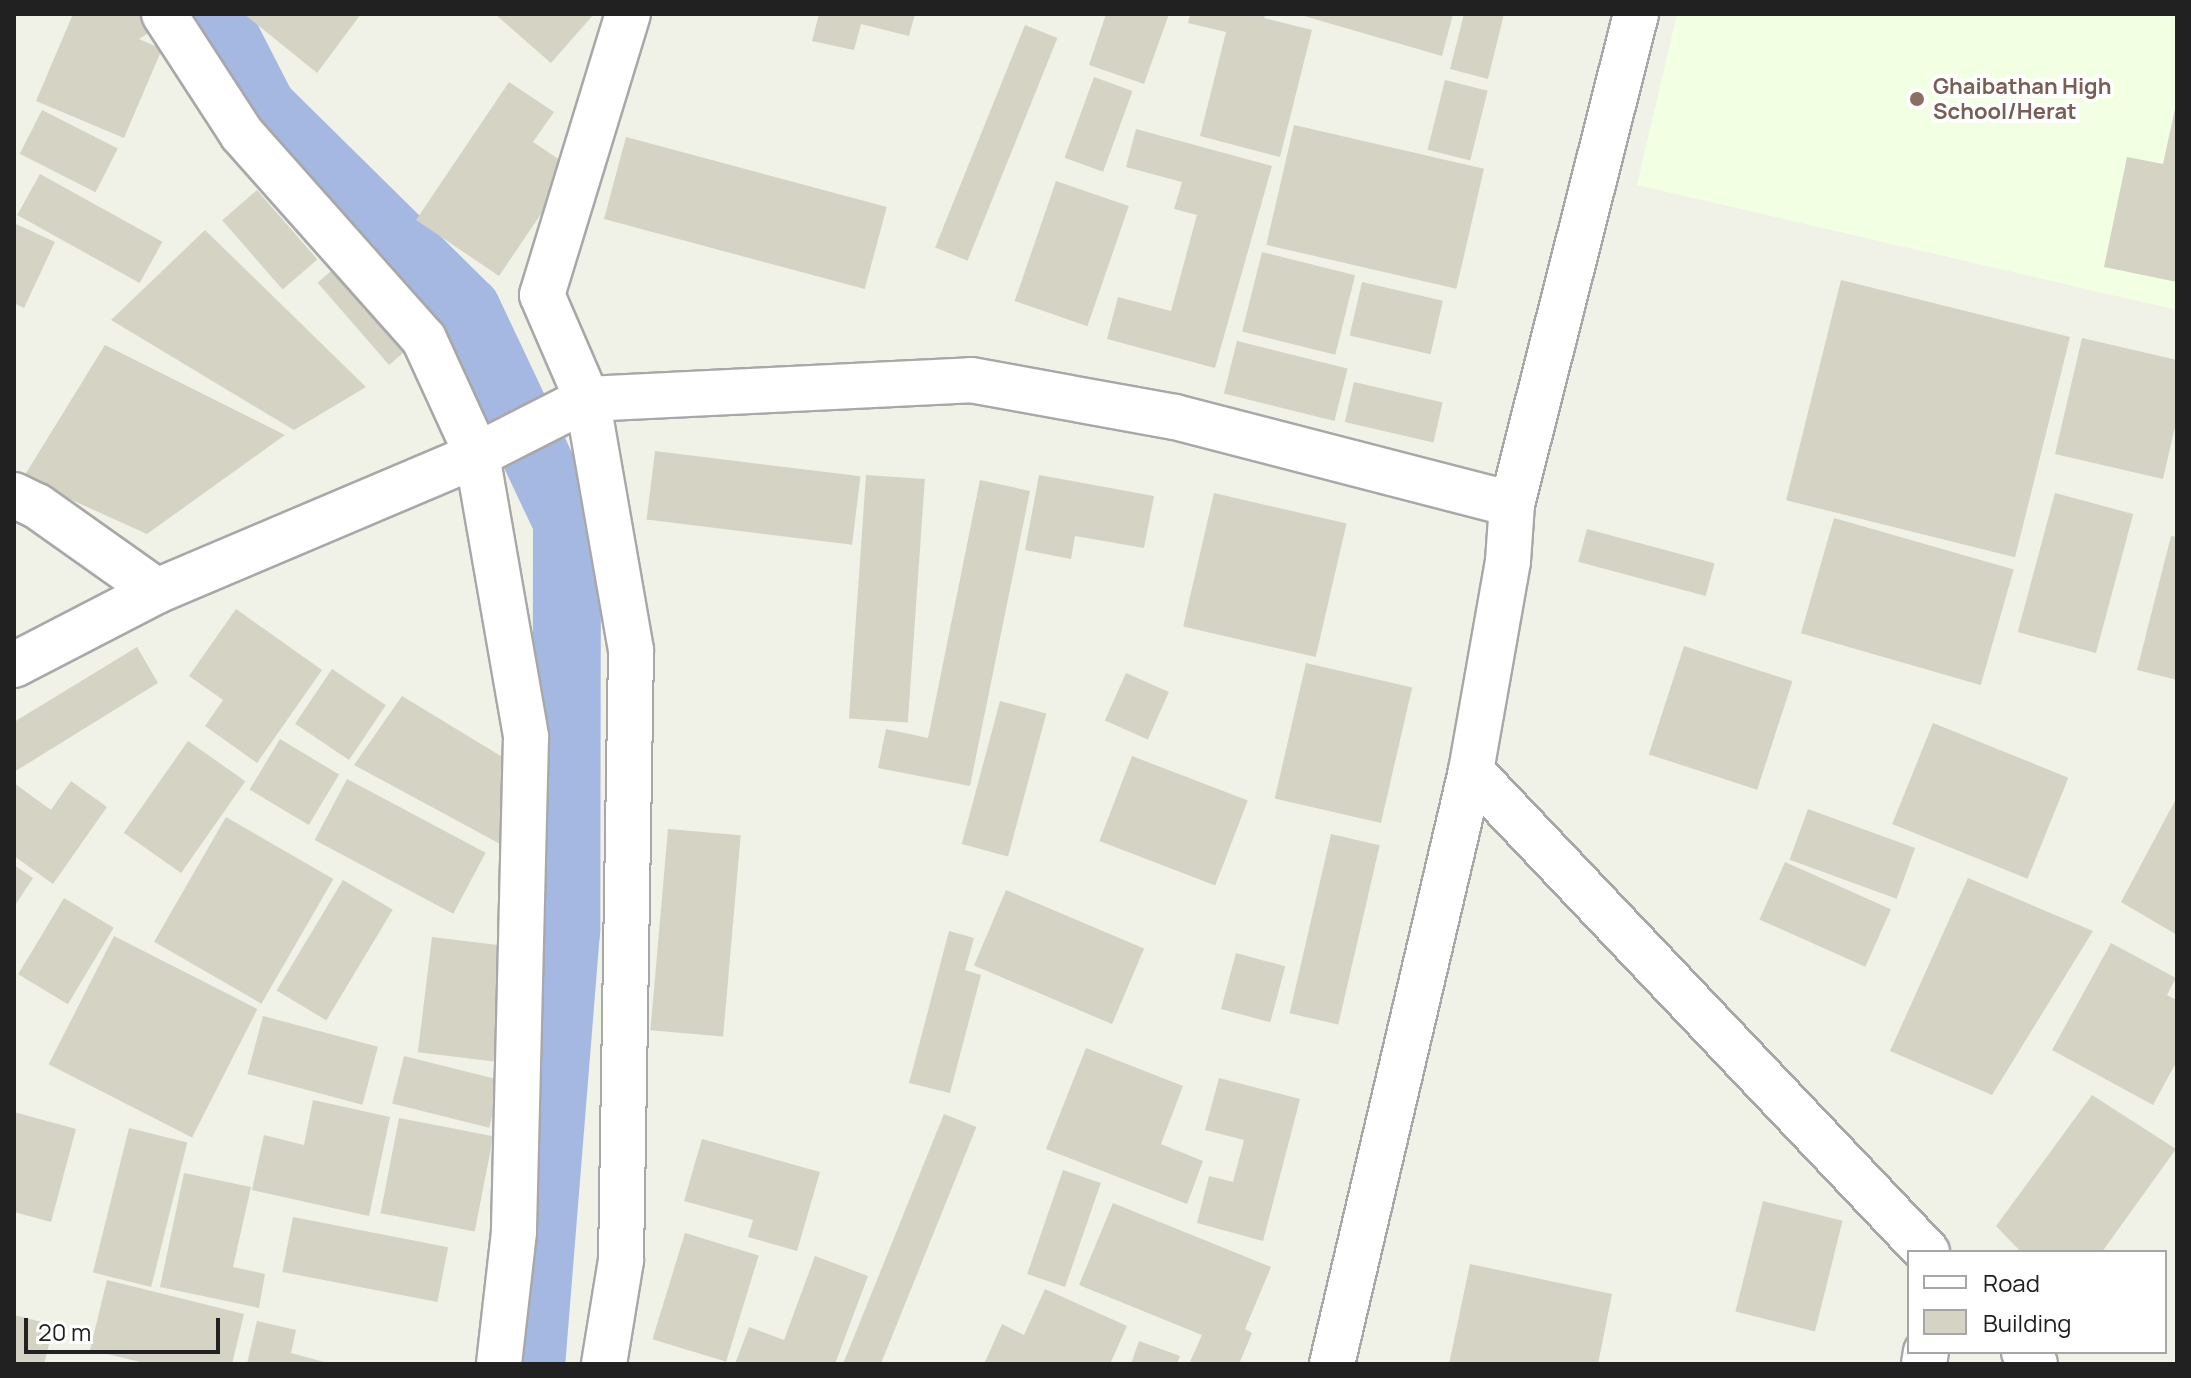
<!DOCTYPE html>
<style>
body{margin:0}
#map{position:relative;width:2191px;height:1378px;overflow:hidden;background:#f0f2e7;font-family:Manrope,sans-serif}
div>[style]{position:absolute}
.education>*{inset:0;background:#f2ffe2}
.canal>*{height:68px;margin:-34px;padding:0 34px;transform-origin:34px;border-radius:34px;background:#a5b8e1}
.building>*{inset:0;background:#d5d3c4;transform-origin:0 0}
.roads{filter:drop-shadow(2px 0 #a8a8a8) drop-shadow(-2px 0 #a8a8a8) drop-shadow(0 2px #a8a8a8) drop-shadow(0 -2px #a8a8a8)}
.minor>*{height:44px;margin:-22px;padding:0 22px;transform-origin:22px;border-radius:22px;background:#fff}
.tertiary>*{height:44px;margin:-22px;padding:0 22px;transform-origin:22px;border-radius:22px;background:#fff}
.dots>*{width:22px;height:22px;translate:-50% -50%;box-sizing:border-box;border:4px solid #fff;border-radius:50%}
span{translate:-50% -50%;white-space:nowrap;text-align:center;line-height:1.15;-webkit-text-stroke:8px #fff;paint-order:stroke}
.education-label{font-size:22px;color:#785e54;font-weight:700}
.left{translate:0 -50%;text-align:left}
.frame{position:absolute;inset:0;border:16px solid #212121;pointer-events:none}
.legend{position:absolute;left:1907px;top:1250px;width:260px;height:104px;box-sizing:border-box;background:#fff;border:2px solid #a6a6a6;margin:0;padding:10px 14px;list-style:none;font-size:24px;color:#212121}
.legend li{display:flex;align-items:center;gap:16px;height:40px}
.legend b{width:40px;border:2px solid #a6a6a6}
.scale{position:absolute;left:24px;top:1318px;width:196px;height:36px;box-sizing:border-box;border:4px solid #212121;border-top:0;padding-left:10px;font-size:24px;line-height:28px;white-space:nowrap;color:#212121;-webkit-text-stroke:6px #fff;paint-order:stroke}
</style>
<div id="map">
<div class="education">
<i style="clip-path:polygon(1677px 14px,2177px 14px,2177px 310px,1637px 185px)"></i>
</div>
<div class="canal">
<i style="left:214px;top:14px;width:106px;rotate:62.9deg"></i>
<i style="left:262px;top:108px;width:288px;rotate:44.6deg"></i>
<i style="left:467px;top:310px;width:234px;rotate:64.7deg"></i>
<i style="left:567px;top:522px;width:409px;rotate:90.1deg"></i>
<i style="left:566px;top:931px;width:434px;rotate:94.6deg"></i>
</div>
<div class="building">
<i style="clip-path:polygon(73px 14px,143px 14px,153px 30px,139px 39px,162px 49px,124px 138px,36px 101px)"></i>
<i style="clip-path:polygon(244px 14px,361px 14px,317px 73px)"></i>
<i style="clip-path:polygon(495px 14px,594px 14px,551px 63px)"></i>
<i style="clip-path:polygon(819px 14px,915px 14px,909px 36px,861px 24px,854px 50px,812px 41px)"></i>
<i style="clip-path:polygon(1106px 14px,1169px 14px,1144px 84px,1089px 65px)"></i>
<i style="clip-path:polygon(1190px 14px,1266px 14px,1264px 18px,1312px 30px,1280px 157px,1200px 136px,1226px 32px,1188px 23px)"></i>
<i style="clip-path:polygon(1297px 14px,1453px 14px,1442px 56px)"></i>
<i style="clip-path:polygon(1464px 14px,1504px 14px,1488px 79px,1450px 69px)"></i>
<i style="left:1025px;top:25px;width:35px;height:240px;rotate:22deg"></i>
<i style="left:1094px;top:77px;width:41px;height:86px;rotate:20deg"></i>
<i style="left:1445px;top:80px;width:44px;height:72px;rotate:14deg"></i>
<i style="clip-path:polygon(509px 82px,554px 112px,533px 142px,572px 168px,499px 276px,416px 220px)"></i>
<i style="clip-path:polygon(2176px 104px,2177px 104px,2177px 282px,2104px 267px,2127px 157px,2163px 164px)"></i>
<i style="left:42px;top:110px;width:85px;height:49px;rotate:27deg"></i>
<i style="left:1294px;top:125px;width:195px;height:123px;rotate:13deg"></i>
<i style="clip-path:polygon(1136px 129px,1272px 166px,1215px 368px,1107px 339px,1118px 297px,1171px 311px,1197px 215px,1174px 209px,1182px 182px,1126px 167px)"></i>
<i style="left:626px;top:137px;width:270px;height:85px;rotate:15deg"></i>
<i style="left:40px;top:174px;width:140px;height:47px;rotate:29deg"></i>
<i style="left:1056px;top:181px;width:77px;height:127px;rotate:19deg"></i>
<i style="left:257px;top:190px;width:92px;height:46px;rotate:49deg"></i>
<i style="clip-path:polygon(14px 223px,55px 242px,24px 308px,14px 303px)"></i>
<i style="clip-path:polygon(205px 230px,366px 387px,294px 430px,111px 320px)"></i>
<i style="left:1262px;top:252px;width:96px;height:82px;rotate:14deg"></i>
<i style="left:338px;top:265px;width:109px;height:27px;rotate:49deg"></i>
<i style="left:1841px;top:280px;width:236px;height:227px;rotate:14deg"></i>
<i style="left:1362px;top:282px;width:83px;height:55px;rotate:13deg"></i>
<i style="clip-path:polygon(2082px 338px,2177px 360px,2177px 418px,2163px 479px,2055px 454px)"></i>
<i style="left:1237px;top:341px;width:114px;height:54px;rotate:14deg"></i>
<i style="clip-path:polygon(105px 345px,285px 435px,147px 534px,23px 478px)"></i>
<i style="left:1354px;top:382px;width:91px;height:41px;rotate:13deg"></i>
<i style="left:655px;top:451px;width:207px;height:69px;rotate:7deg"></i>
<i style="left:866px;top:475px;width:59px;height:244px;rotate:4deg"></i>
<i style="clip-path:polygon(1039px 475px,1154px 496px,1144px 548px,1075px 536px,1071px 559px,1025px 550px)"></i>
<i style="clip-path:polygon(980px 480px,1030px 491px,970px 786px,878px 768px,886px 729px,928px 738px)"></i>
<i style="left:1214px;top:493px;width:136px;height:137px;rotate:13deg"></i>
<i style="left:2055px;top:493px;width:81px;height:144px;rotate:15deg"></i>
<i style="left:1834px;top:518px;width:187px;height:120px;rotate:16deg"></i>
<i style="left:1587px;top:529px;width:132px;height:34px;rotate:15deg"></i>
<i style="clip-path:polygon(2171px 536px,2177px 537px,2177px 680px,2137px 670px)"></i>
<i style="clip-path:polygon(236px 609px,322px 670px,257px 763px,205px 726px,223px 700px,189px 676px)"></i>
<i style="left:1684px;top:646px;width:114px;height:114px;rotate:18deg"></i>
<i style="clip-path:polygon(137px 647px,158px 683px,14px 772px,14px 722px)"></i>
<i style="left:1306px;top:663px;width:109px;height:139px;rotate:13deg"></i>
<i style="left:332px;top:669px;width:65px;height:66px;rotate:34deg"></i>
<i style="left:1126px;top:673px;width:47px;height:52px;rotate:24deg"></i>
<i style="clip-path:polygon(402px 696px,509px 761px,502px 845px,354px 765px)"></i>
<i style="left:1000px;top:701px;width:48px;height:148px;rotate:15deg"></i>
<i style="left:1933px;top:723px;width:146px;height:109px;rotate:22deg"></i>
<i style="left:280px;top:739px;width:69px;height:59px;rotate:31deg"></i>
<i style="left:188px;top:741px;width:70px;height:112px;rotate:35deg"></i>
<i style="left:1132px;top:756px;width:124px;height:91px;rotate:21deg"></i>
<i style="left:347px;top:779px;width:157px;height:69px;rotate:28deg"></i>
<i style="clip-path:polygon(71px 781px,107px 807px,53px 884px,14px 856px,14px 783px,51px 810px)"></i>
<i style="clip-path:polygon(2177px 797px,2177px 935px,2121px 902px)"></i>
<i style="left:1808px;top:809px;width:114px;height:54px;rotate:20deg"></i>
<i style="left:226px;top:817px;width:124px;height:144px;rotate:30deg"></i>
<i style="left:668px;top:829px;width:73px;height:202px;rotate:5deg"></i>
<i style="left:1331px;top:834px;width:50px;height:184px;rotate:13deg"></i>
<i style="left:1785px;top:862px;width:116px;height:63px;rotate:24deg"></i>
<i style="clip-path:polygon(14px 865px,33px 878px,14px 907px)"></i>
<i style="clip-path:polygon(1968px 878px,2093px 931px,1992px 1095px,1890px 1051px)"></i>
<i style="left:343px;top:880px;width:58px;height:129px;rotate:31deg"></i>
<i style="left:1006px;top:890px;width:150px;height:82px;rotate:23deg"></i>
<i style="left:64px;top:898px;width:58px;height:89px;rotate:31deg"></i>
<i style="clip-path:polygon(949px 931px,974px 938px,965px 970px,981px 975px,950px 1093px,909px 1083px)"></i>
<i style="left:114px;top:936px;width:161px;height:144px;rotate:27deg"></i>
<i style="left:432px;top:937px;width:83px;height:116px;rotate:7deg"></i>
<i style="clip-path:polygon(2111px 943px,2176px 978px,2167px 995px,2177px 1000px,2177px 1061px,2153px 1105px,2052px 1050px)"></i>
<i style="left:1236px;top:953px;width:51px;height:58px;rotate:15deg"></i>
<i style="left:263px;top:1016px;width:119px;height:60px;rotate:15deg"></i>
<i style="clip-path:polygon(1086px 1048px,1183px 1086px,1161px 1144px,1203px 1161px,1187px 1204px,1046px 1149px)"></i>
<i style="left:404px;top:1056px;width:100px;height:49px;rotate:14deg"></i>
<i style="clip-path:polygon(1219px 1078px,1300px 1099px,1263px 1241px,1197px 1223px,1209px 1176px,1233px 1182px,1244px 1140px,1205px 1130px)"></i>
<i style="clip-path:polygon(2092px 1095px,2176px 1149px,2102px 1252px,2021px 1252px,1996px 1226px)"></i>
<i style="clip-path:polygon(313px 1100px,390px 1117px,369px 1216px,252px 1190px,264px 1135px,304px 1145px)"></i>
<i style="clip-path:polygon(14px 1112px,76px 1129px,51px 1222px,14px 1212px)"></i>
<i style="left:944px;top:1114px;width:35px;height:270px;rotate:22deg"></i>
<i style="left:399px;top:1118px;width:96px;height:97px;rotate:11deg"></i>
<i style="left:129px;top:1128px;width:60px;height:149px;rotate:14deg"></i>
<i style="clip-path:polygon(702px 1139px,820px 1172px,797px 1251px,748px 1237px,753px 1220px,684px 1201px)"></i>
<i style="left:1063px;top:1170px;width:40px;height:110px;rotate:19deg"></i>
<i style="clip-path:polygon(184px 1173px,251px 1187px,233px 1267px,265px 1274px,259px 1308px,160px 1287px)"></i>
<i style="left:1763px;top:1201px;width:82px;height:114px;rotate:14deg"></i>
<i style="clip-path:polygon(1113px 1203px,1271px 1267px,1245px 1329px,1252px 1333px,1239px 1364px,1189px 1364px,1202px 1335px,1079px 1285px)"></i>
<i style="left:293px;top:1217px;width:158px;height:56px;rotate:11deg"></i>
<i style="left:685px;top:1233px;width:77px;height:111px;rotate:17deg"></i>
<i style="clip-path:polygon(815px 1256px,868px 1276px,835px 1364px,735px 1364px,749px 1327px,784px 1340px)"></i>
<i style="clip-path:polygon(1470px 1264px,1612px 1294px,1598px 1364px,1449px 1364px)"></i>
<i style="clip-path:polygon(107px 1280px,244px 1314px,232px 1364px,149px 1364px,90px 1350px)"></i>
<i style="clip-path:polygon(1045px 1289px,1127px 1326px,1110px 1364px,984px 1364px,1002px 1324px,1024px 1335px)"></i>
<i style="clip-path:polygon(14px 1315px,54px 1325px,44px 1364px,14px 1364px)"></i>
<i style="clip-path:polygon(257px 1321px,296px 1330px,291px 1353px,332px 1364px,247px 1364px)"></i>
<i style="clip-path:polygon(1139px 1341px,1180px 1356px,1177px 1364px,1131px 1364px)"></i>
</div>
<div class="roads">
<div class="minor">
<i style="left:164px;top:14px;width:143px;rotate:57deg"></i>
<i style="left:242px;top:134px;width:274px;rotate:48.4deg"></i>
<i style="left:424px;top:339px;width:128px;rotate:65.4deg"></i>
<i style="left:477px;top:455px;width:286px;rotate:80.1deg"></i>
<i style="left:526px;top:737px;width:495px;rotate:91.4deg"></i>
<i style="left:514px;top:1232px;width:133px;rotate:96.5deg"></i>
<i style="left:14px;top:495px;width:25px;rotate:26deg"></i>
<i style="left:37px;top:506px;width:147px;rotate:35.3deg"></i>
<i style="left:1471px;top:771px;width:663px;rotate:46.53deg"></i>
<i style="left:2024px;top:1352px;width:16px;rotate:47deg"></i>
<i style="left:604px;top:1364px;width:105px;rotate:-80.7deg"></i>
<i style="left:621px;top:1260px;width:610px;rotate:-89.06deg"></i>
<i style="left:631px;top:650px;width:255px;rotate:-99.9deg"></i>
<i style="left:587px;top:399px;width:113px;rotate:-113.4deg"></i>
<i style="left:542px;top:295px;width:294px;rotate:-73deg"></i>
<i style="left:1924px;top:1364px;width:12px;rotate:-81deg"></i>
</div>
<div class="tertiary">
<i style="left:14px;top:665px;width:161px;rotate:-27.4deg"></i>
<i style="left:157px;top:591px;width:348px;rotate:-23deg"></i>
<i style="left:477px;top:455px;width:123px;rotate:-27deg"></i>
<i style="left:587px;top:399px;width:384px;rotate:-2.8deg"></i>
<i style="left:971px;top:380px;width:207px;rotate:10.3deg"></i>
<i style="left:1175px;top:417px;width:348px;rotate:14.5deg"></i>
<i style="left:1332px;top:1364px;width:609px;rotate:-76.81deg"></i>
<i style="left:1471px;top:771px;width:213px;rotate:-80deg"></i>
<i style="left:1508px;top:561px;width:57px;rotate:-86deg"></i>
<i style="left:1512px;top:504px;width:505px;rotate:-75.8deg"></i>
</div>
</div>
<div class="dots">
<i style="left:1917px;top:99px;background:#8d6e63"></i>
</div>
<div class="education-label">
<span class="left" style="left:1933px;top:99px">Ghaibathan High<br>School/Herat</span>
</div>
<div class="frame"></div>
<ul class="legend">
<li><b style="height:10px;background:#fff"></b>Road</li>
<li><b style="height:22px;background:#d5d3c4"></b>Building</li>
</ul>
<div class="scale">20 m</div>
</div>
